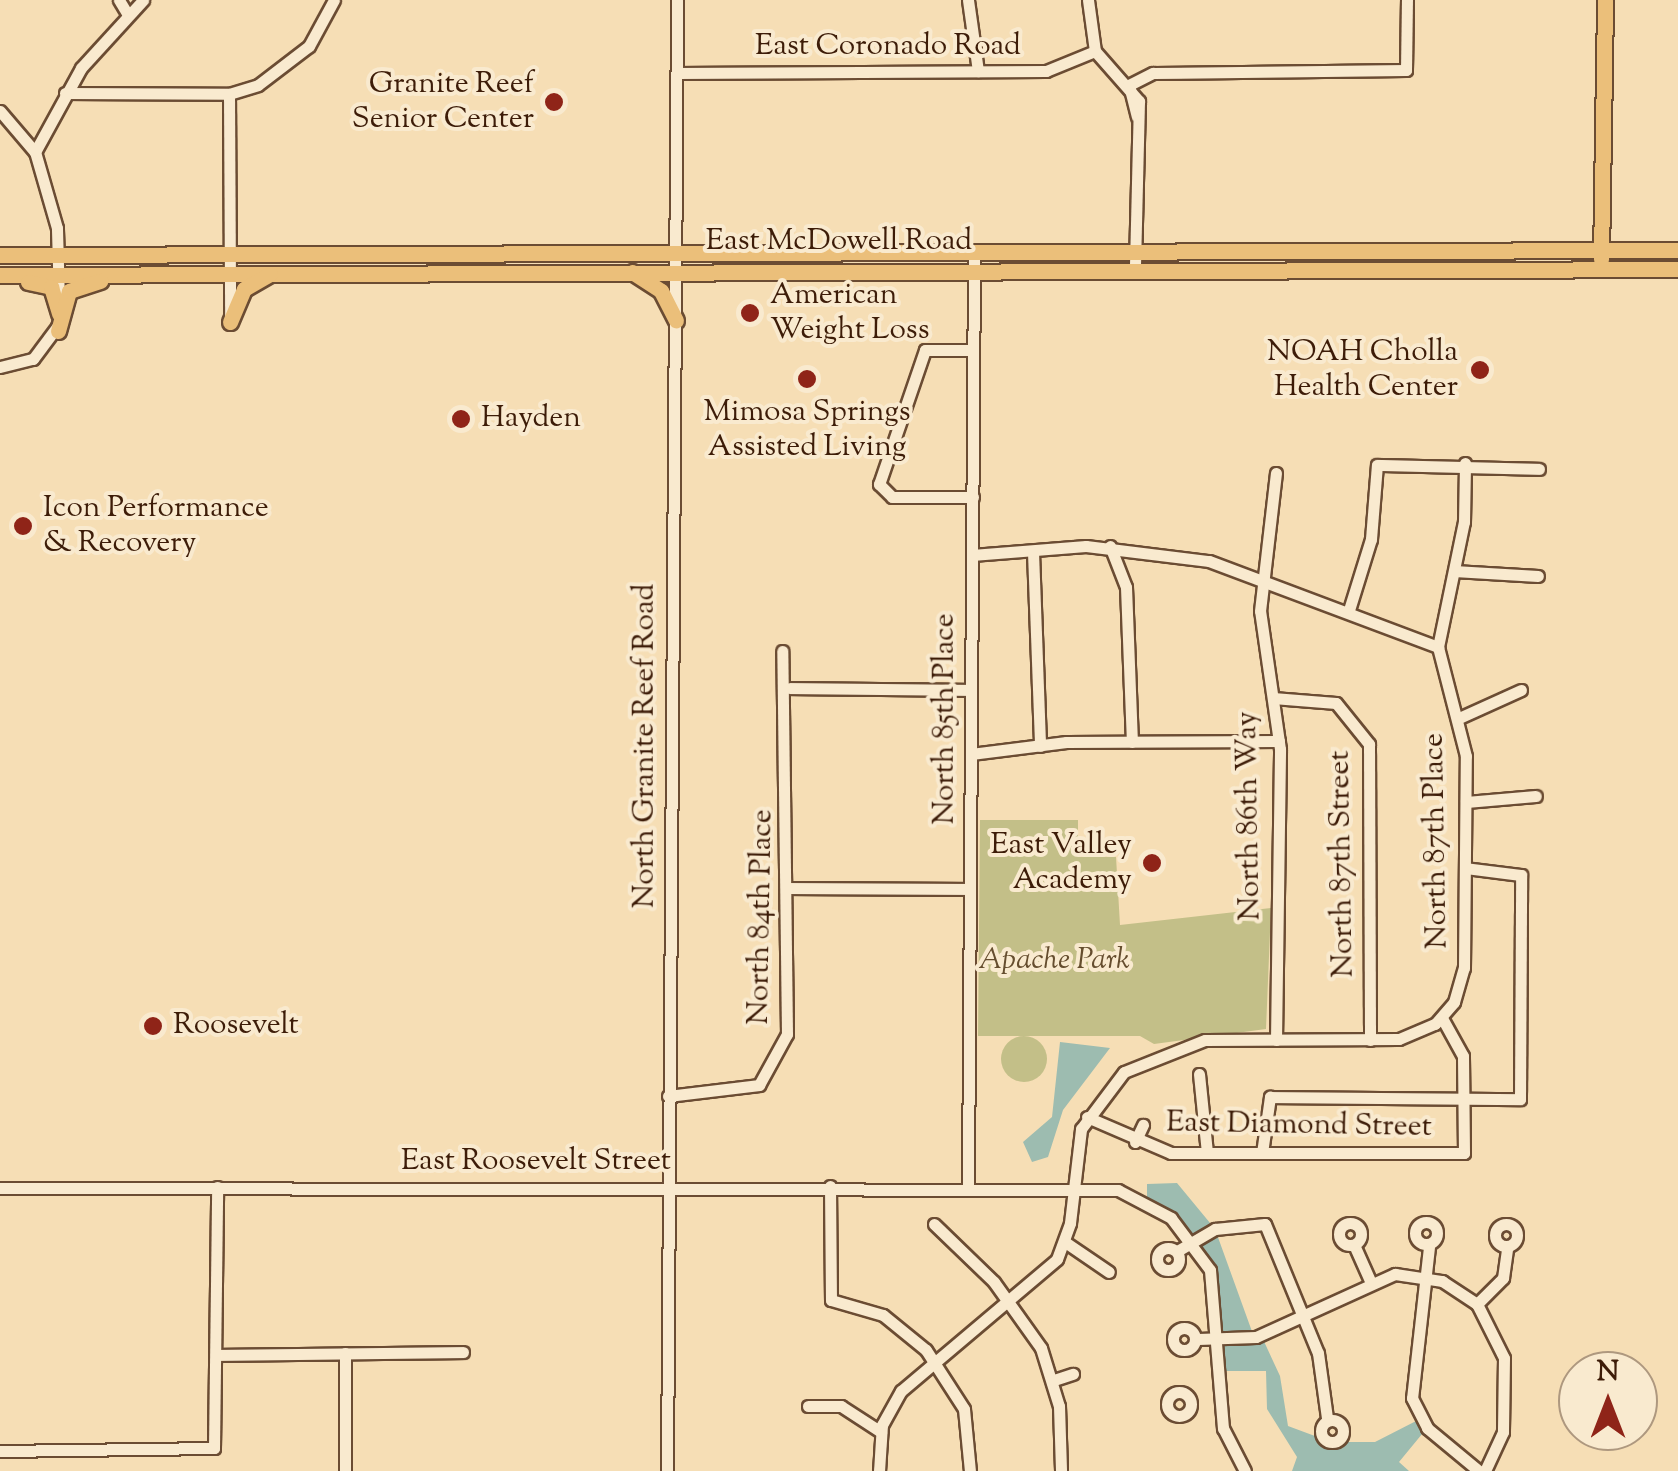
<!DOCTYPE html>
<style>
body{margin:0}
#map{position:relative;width:1678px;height:1471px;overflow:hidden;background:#f6deb5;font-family:"Sorts Mill Goudy",serif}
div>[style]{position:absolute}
.green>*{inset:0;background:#c3bf88}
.round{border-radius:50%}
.water>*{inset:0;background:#9dbcb0}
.roads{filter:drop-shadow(2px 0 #6b4c33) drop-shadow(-2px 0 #6b4c33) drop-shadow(0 2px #6b4c33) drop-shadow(0 -2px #6b4c33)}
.minor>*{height:11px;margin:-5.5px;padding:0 5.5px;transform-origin:5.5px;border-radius:5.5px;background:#f9eacf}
.minor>.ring{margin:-5.5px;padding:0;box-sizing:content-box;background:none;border:11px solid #f9eacf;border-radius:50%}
.major>*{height:15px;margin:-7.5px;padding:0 7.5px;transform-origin:7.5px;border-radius:7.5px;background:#ebbf7a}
.dots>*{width:28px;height:28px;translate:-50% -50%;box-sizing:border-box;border:5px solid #f9eacf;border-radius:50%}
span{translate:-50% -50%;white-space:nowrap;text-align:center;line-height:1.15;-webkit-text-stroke:8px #f9eacf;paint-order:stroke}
.street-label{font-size:30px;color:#3d1c08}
.poi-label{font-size:30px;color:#3d1c08}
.right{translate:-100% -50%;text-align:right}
.left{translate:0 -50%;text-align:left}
.park-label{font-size:30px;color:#654d2e;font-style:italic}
.north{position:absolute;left:1558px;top:1351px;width:100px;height:100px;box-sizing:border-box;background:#f9eacf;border:2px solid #ae987f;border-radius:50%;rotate:0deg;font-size:28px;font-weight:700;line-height:40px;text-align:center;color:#3d1c08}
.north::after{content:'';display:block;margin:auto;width:35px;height:45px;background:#8f2418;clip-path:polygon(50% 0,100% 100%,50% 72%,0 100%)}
</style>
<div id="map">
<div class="green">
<i style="clip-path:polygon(980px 820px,1078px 820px,1078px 857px,1116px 857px,1120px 925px,1271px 908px,1266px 1029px,1154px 1044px,1140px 1036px,978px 1036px)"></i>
<i class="round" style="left:1001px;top:1036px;width:46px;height:46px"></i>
</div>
<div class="water">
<i style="clip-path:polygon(1060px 1042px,1110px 1048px,1063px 1110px,1048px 1157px,1032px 1162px,1023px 1142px,1052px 1117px)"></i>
<i style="clip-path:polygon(1177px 1183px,1215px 1229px,1254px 1337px,1261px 1335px,1280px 1376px,1288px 1426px,1331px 1442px,1375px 1442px,1420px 1419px,1427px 1428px,1399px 1462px,1409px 1471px,1292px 1471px,1297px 1457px,1267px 1409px,1266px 1371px,1222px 1371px,1217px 1293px,1194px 1241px,1147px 1203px,1147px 1184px)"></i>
</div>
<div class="roads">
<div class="minor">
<i style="left:119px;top:0;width:17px;rotate:59deg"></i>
<i style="left:968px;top:0;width:72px;rotate:82deg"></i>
<i style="left:1088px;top:0;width:51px;rotate:82.2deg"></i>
<i style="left:1095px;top:51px;width:67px;rotate:48.7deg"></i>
<i style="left:1139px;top:101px;width:168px;rotate:91.4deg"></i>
<i style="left:677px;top:73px;width:369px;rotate:-0.3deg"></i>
<i style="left:1046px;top:71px;width:53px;rotate:-22.2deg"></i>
<i style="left:1129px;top:85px;width:27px;rotate:-27deg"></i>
<i style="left:1153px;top:73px;width:253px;rotate:-0.7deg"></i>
<i style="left:1406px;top:70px;width:70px;rotate:-89.2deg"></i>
<i style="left:1129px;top:85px;width:32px;rotate:76deg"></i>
<i style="left:65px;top:93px;width:164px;rotate:0.3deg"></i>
<i style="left:229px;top:94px;width:30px;rotate:-17deg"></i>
<i style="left:258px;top:85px;width:64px;rotate:-37.4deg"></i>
<i style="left:309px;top:46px;width:52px;rotate:-61.5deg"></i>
<i style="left:229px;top:94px;width:221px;rotate:89.7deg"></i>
<i style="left:0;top:111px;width:54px;rotate:49.5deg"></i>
<i style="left:59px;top:301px;width:73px;rotate:-91.6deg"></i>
<i style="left:57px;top:228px;width:79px;rotate:-106.1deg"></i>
<i style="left:35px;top:152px;width:96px;rotate:-61.3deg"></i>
<i style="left:81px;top:68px;width:92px;rotate:-47.6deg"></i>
<i style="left:973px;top:350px;width:48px;rotate:180deg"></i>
<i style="left:925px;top:350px;width:142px;rotate:108.9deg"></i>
<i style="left:879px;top:484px;width:18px;rotate:45deg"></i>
<i style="left:892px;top:497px;width:81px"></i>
<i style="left:0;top:367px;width:34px;rotate:-14deg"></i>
<i style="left:33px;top:359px;width:44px;rotate:-53.4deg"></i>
<i style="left:1110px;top:546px;width:44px;rotate:68.7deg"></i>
<i style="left:1126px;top:587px;width:155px;rotate:87.8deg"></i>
<i style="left:1033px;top:552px;width:194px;rotate:87.9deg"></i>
<i style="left:972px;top:555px;width:114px;rotate:-4.5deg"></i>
<i style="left:1086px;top:546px;width:124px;rotate:7deg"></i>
<i style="left:1209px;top:561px;width:245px;rotate:20.6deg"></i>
<i style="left:1454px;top:571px;width:84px;rotate:3.4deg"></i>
<i style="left:1349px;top:610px;width:74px;rotate:-72.8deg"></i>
<i style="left:1371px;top:539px;width:74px;rotate:-85.4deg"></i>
<i style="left:1377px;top:465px;width:162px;rotate:1.4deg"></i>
<i style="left:790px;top:688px;width:181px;rotate:0.6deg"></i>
<i style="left:1273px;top:698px;width:63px;rotate:4.5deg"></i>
<i style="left:1336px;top:703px;width:53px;rotate:51.2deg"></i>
<i style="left:1369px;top:744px;width:296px;rotate:89.8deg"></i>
<i style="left:1459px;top:718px;width:68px;rotate:-24.3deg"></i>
<i style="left:971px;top:754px;width:96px;rotate:-7.2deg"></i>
<i style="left:1066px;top:742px;width:213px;rotate:-0.3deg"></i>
<i style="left:1466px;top:802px;width:70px;rotate:-4.9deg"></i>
<i style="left:789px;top:888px;width:181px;rotate:0.3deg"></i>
<i style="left:1276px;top:1040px;width:291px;rotate:-89.2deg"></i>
<i style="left:1280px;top:749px;width:139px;rotate:-98.2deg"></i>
<i style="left:1260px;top:611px;width:139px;rotate:-83.4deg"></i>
<i style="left:1199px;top:1074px;width:79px;rotate:84.2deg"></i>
<i style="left:668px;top:1096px;width:92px;rotate:-6.9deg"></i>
<i style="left:759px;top:1085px;width:58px;rotate:-61.2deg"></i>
<i style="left:787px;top:1034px;width:383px;rotate:-90.7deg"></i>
<i style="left:1087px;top:1117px;width:91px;rotate:23.2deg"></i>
<i style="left:1171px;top:1153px;width:293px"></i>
<i style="left:1464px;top:1153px;width:97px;rotate:-90.6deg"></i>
<i style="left:1463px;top:1056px;width:43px;rotate:-118.9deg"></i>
<i style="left:1135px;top:1142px;width:19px;rotate:-65deg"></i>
<i style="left:1262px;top:1153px;width:57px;rotate:-81.9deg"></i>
<i style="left:1270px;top:1097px;width:250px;rotate:0.5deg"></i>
<i style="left:1520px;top:1099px;width:224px;rotate:-89.7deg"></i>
<i style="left:1521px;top:875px;width:56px;rotate:-172.9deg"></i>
<i style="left:968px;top:1185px;width:932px;rotate:-89.63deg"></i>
<i style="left:830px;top:1186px;width:114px;rotate:89.5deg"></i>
<i style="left:831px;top:1300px;width:54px;rotate:16.1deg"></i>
<i style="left:883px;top:1315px;width:55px;rotate:39.1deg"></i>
<i style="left:926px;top:1350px;width:70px;rotate:57.2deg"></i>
<i style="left:964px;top:1409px;width:62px;rotate:84.5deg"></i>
<i style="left:0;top:1188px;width:1118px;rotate:0.1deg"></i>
<i style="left:1118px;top:1190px;width:60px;rotate:27.8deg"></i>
<i style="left:1171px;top:1218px;width:65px;rotate:53.1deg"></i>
<i style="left:1210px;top:1270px;width:159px;rotate:85.3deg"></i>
<i style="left:1223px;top:1428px;width:48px;rotate:62.9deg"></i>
<i class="ring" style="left:1415px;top:1222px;width:11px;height:11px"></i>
<i class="ring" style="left:1339px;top:1223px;width:11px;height:11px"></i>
<i style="left:934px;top:1224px;width:83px;rotate:44deg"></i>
<i style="left:994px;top:1282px;width:81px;rotate:54.5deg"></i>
<i style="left:1041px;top:1348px;width:61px;rotate:72.8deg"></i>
<i style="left:1059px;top:1406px;width:65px;rotate:88.2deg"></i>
<i class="ring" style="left:1495px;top:1224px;width:11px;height:11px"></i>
<i style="left:1065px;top:1242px;width:53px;rotate:34.3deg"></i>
<i style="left:1355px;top:1247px;width:37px;rotate:66deg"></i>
<i style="left:1429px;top:1247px;width:152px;rotate:96.4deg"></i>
<i style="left:1412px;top:1398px;width:34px;rotate:63deg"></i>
<i style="left:1427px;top:1428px;width:67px;rotate:39.6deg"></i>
<i class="ring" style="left:1157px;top:1248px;width:11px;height:11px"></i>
<i style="left:1179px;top:1250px;width:42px;rotate:-30.3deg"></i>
<i style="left:1215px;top:1229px;width:50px;rotate:-5.7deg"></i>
<i style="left:1265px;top:1224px;width:139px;rotate:67.7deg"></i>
<i style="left:1318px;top:1353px;width:66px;rotate:82.1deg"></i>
<i style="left:1477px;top:1304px;width:37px;rotate:-45deg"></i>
<i style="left:1503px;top:1278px;width:29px;rotate:-82deg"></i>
<i class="ring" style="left:1173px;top:1328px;width:11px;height:11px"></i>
<i style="left:1198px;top:1339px;width:58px;rotate:-2deg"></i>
<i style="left:1256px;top:1337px;width:153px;rotate:-24.4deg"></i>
<i style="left:1395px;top:1274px;width:48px;rotate:8.5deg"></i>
<i style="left:1442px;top:1281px;width:42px;rotate:33.3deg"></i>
<i style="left:1477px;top:1304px;width:60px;rotate:63.4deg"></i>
<i style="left:1504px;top:1358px;width:74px;rotate:90.8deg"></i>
<i style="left:1503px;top:1432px;width:43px;rotate:114.8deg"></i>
<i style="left:345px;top:1353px;width:118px;rotate:90deg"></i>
<i style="left:218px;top:1355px;width:245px;rotate:-0.7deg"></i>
<i style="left:1054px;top:1380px;width:20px;rotate:-18deg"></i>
<i class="ring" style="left:1167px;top:1392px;width:13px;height:13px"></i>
<i style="left:808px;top:1406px;width:33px"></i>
<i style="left:841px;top:1406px;width:48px;rotate:33deg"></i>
<i class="ring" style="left:1321px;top:1420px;width:11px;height:11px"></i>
<i style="left:0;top:1451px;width:214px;rotate:-0.8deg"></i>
<i style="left:214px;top:1448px;width:261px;rotate:-89.3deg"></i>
<i style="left:667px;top:1471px;width:1471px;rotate:-89.61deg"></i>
<i style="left:879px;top:1471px;width:46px;rotate:-86.3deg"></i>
<i style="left:882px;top:1425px;width:39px;rotate:-61deg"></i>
<i style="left:901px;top:1391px;width:204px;rotate:-40.2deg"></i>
<i style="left:1057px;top:1259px;width:38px;rotate:-70deg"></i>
<i style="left:1070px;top:1223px;width:95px;rotate:-83.3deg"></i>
<i style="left:1081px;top:1129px;width:71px;rotate:-53deg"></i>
<i style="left:1124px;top:1072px;width:87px;rotate:-21.6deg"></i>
<i style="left:1205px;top:1040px;width:194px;rotate:-0.3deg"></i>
<i style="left:1399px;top:1039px;width:39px;rotate:-23deg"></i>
<i style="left:1435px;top:1024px;width:29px;rotate:-49deg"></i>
<i style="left:1454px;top:1002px;width:35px;rotate:-74deg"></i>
<i style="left:1464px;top:968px;width:212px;rotate:-89.5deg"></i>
<i style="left:1466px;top:756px;width:113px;rotate:-104.4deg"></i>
<i style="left:1438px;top:647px;width:128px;rotate:-78.3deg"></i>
<i style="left:1464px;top:522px;width:59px;rotate:-89deg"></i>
</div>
<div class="major">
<i style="left:0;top:255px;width:1678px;rotate:-0.17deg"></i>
<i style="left:1601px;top:259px;width:259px;rotate:-89.1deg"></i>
<i style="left:632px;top:272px;width:35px;rotate:33deg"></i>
<i style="left:661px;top:291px;width:33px;rotate:63deg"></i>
<i style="left:0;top:275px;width:1678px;rotate:-0.2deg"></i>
<i style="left:28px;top:282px;width:24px;rotate:12deg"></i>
<i style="left:51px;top:287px;width:28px;rotate:73deg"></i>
<i style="left:230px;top:322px;width:36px;rotate:-67deg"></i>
<i style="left:244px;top:289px;width:30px;rotate:-30deg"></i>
<i style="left:58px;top:331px;width:41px;rotate:-74.6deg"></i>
<i style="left:69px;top:291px;width:33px;rotate:-18deg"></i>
</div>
</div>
<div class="dots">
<i style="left:554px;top:102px;background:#8f2418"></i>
<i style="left:750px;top:313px;background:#8f2418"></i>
<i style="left:1480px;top:370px;background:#8f2418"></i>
<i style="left:807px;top:379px;background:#8f2418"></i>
<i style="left:461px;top:419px;background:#8f2418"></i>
<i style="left:23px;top:526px;background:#8f2418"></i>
<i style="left:1152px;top:863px;background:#8f2418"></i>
<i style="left:153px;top:1026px;background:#8f2418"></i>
</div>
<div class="street-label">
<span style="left:888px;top:47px">East Coronado Road</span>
<span style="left:839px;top:242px">East McDowell Road</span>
<span style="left:946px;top:719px;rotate:-90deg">North 85th Place</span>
<span style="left:646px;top:746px;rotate:-90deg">North Granite Reef Road</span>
<span style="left:1250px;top:816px;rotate:-91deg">North 86th Way</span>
<span style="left:1437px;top:841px;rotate:-91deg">North 87th Place</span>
<span style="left:1343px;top:864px;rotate:-91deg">North 87th Street</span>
<span style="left:762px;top:917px;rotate:-89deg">North 84th Place</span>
<span style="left:1299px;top:1126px;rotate:1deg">East Diamond Street</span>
<span style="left:536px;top:1162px">East Roosevelt Street</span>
</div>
<div class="poi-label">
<span class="right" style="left:534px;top:102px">Granite Reef<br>Senior Center</span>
<span class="left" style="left:770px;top:313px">American<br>Weight Loss</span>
<span class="right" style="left:1458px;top:370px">NOAH Cholla<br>Health Center</span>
<span style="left:807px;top:430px">Mimosa Springs<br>Assisted Living</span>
<span class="left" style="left:481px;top:419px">Hayden</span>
<span class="left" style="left:43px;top:526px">Icon Performance<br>&amp; Recovery</span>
<span class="right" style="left:1132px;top:863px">East Valley<br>Academy</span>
<span class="left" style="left:173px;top:1026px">Roosevelt</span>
</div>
<div class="park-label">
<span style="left:1054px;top:961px">Apache Park</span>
</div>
<div class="north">N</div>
</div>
